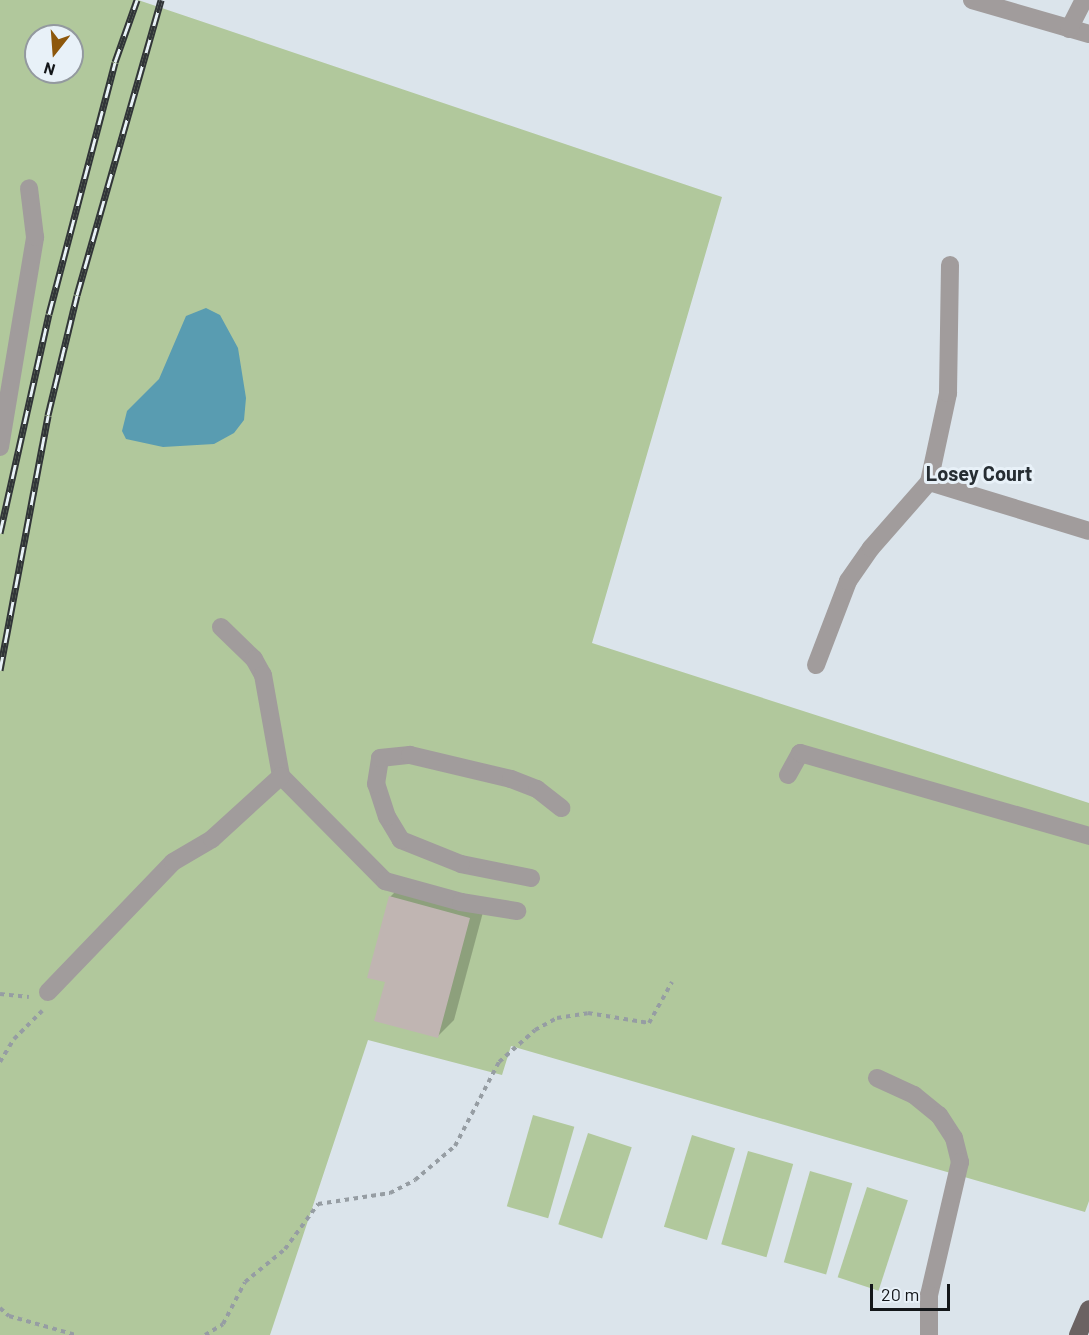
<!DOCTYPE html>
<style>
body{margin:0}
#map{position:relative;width:1089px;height:1335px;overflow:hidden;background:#dbe4eb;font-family:Barlow,sans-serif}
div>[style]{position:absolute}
.green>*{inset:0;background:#b1c89c;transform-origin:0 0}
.water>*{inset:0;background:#599cb1}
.shadow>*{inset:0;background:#0003}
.building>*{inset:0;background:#c0b5b2}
.path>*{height:4px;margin-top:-2px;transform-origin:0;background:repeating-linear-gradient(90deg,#969da3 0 4.5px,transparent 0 9px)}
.minor>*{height:18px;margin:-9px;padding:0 9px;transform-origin:9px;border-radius:9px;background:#a19c9c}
.major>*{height:18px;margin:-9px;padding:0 9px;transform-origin:9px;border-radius:9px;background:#6b6262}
.rail>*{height:7px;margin-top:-3.5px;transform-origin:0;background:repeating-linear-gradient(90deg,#e8f1f8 0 14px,#313538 0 28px);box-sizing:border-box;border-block:2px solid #313538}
span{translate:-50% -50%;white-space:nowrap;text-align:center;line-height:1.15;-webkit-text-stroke:6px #e8f1f8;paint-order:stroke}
.neighbourhood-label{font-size:20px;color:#262d32;font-weight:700}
.north{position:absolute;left:24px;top:24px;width:60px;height:60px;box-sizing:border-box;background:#e8f1f8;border:2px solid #93999f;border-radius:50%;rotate:197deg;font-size:16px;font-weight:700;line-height:24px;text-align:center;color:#131619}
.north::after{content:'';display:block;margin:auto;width:21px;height:27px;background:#8d570b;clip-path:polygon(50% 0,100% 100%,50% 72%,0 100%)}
.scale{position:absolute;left:870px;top:1284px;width:80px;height:27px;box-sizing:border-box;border:3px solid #131619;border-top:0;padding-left:8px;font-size:18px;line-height:21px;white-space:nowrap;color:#131619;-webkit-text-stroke:4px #e8f1f8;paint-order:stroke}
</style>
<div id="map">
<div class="green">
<i style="clip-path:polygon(evenodd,0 0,138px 0,722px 197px,592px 643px,1089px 803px,1089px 1201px,1085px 1212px,511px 1046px,502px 1075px,368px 1040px,270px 1335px,0 1335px,0 0,36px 36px,72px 36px,72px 72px,36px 72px,36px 36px)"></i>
<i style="left:533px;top:1115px;width:43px;height:95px;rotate:16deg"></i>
<i style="left:588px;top:1133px;width:46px;height:96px;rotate:18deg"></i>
<i style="left:692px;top:1135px;width:45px;height:96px;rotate:17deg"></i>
<i style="left:748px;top:1151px;width:47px;height:97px;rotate:16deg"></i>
<i style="left:810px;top:1171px;width:44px;height:95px;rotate:16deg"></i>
<i style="left:867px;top:1187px;width:43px;height:95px;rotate:18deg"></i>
</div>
<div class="water">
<i style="clip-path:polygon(206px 308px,220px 315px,238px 348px,246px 398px,244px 420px,234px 433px,214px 444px,163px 447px,126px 439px,122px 431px,127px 411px,159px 379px,186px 316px)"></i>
</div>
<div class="shadow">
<i style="clip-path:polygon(407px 880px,486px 901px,454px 1020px,437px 1037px,387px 981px,390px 897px)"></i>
</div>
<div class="building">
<i style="clip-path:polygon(389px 896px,470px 918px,438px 1038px,374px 1021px,385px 982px,367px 978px)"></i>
</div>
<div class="path">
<i style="left:0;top:994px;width:29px;rotate:6deg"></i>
<i style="left:0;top:1062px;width:27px;rotate:-59deg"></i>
<i style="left:14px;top:1039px;width:40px;rotate:-45deg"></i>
<i style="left:0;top:1308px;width:12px;rotate:42deg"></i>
<i style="left:9px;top:1316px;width:70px;rotate:15.8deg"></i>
<i style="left:205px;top:1335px;width:21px;rotate:-31deg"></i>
<i style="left:223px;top:1324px;width:47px;rotate:-62.4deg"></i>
<i style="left:245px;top:1282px;width:52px;rotate:-39.5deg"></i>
<i style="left:285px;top:1249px;width:56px;rotate:-53.7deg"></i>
<i style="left:318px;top:1204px;width:73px;rotate:-8.7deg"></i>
<i style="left:390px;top:1193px;width:28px;rotate:-27deg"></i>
<i style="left:415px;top:1180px;width:52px;rotate:-40.4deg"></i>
<i style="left:455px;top:1146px;width:95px;rotate:-62.4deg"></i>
<i style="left:499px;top:1062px;width:48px;rotate:-41.6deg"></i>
<i style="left:535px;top:1030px;width:25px;rotate:-29deg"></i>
<i style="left:557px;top:1018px;width:31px;rotate:-9deg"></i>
<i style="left:588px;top:1013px;width:62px;rotate:9.3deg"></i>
<i style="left:649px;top:1023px;width:47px;rotate:-60.7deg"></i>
</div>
<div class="minor">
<i style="left:972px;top:0;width:122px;rotate:16.2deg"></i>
<i style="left:1069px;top:29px;width:33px;rotate:-63deg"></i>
<i style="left:0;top:447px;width:213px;rotate:-80.5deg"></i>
<i style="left:35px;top:237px;width:49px;rotate:-97deg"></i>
<i style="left:929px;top:482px;width:167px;rotate:17deg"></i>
<i style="left:221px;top:627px;width:46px;rotate:44.1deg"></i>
<i style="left:254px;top:659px;width:18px;rotate:61deg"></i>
<i style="left:263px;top:675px;width:103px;rotate:79.9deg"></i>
<i style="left:281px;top:776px;width:148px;rotate:45.3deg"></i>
<i style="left:385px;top:881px;width:79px;rotate:15.4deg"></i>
<i style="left:461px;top:902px;width:57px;rotate:9.1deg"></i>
<i style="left:816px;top:665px;width:90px;rotate:-69.1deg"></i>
<i style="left:848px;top:581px;width:40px;rotate:-55.1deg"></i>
<i style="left:871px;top:548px;width:88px;rotate:-48.7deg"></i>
<i style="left:929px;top:482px;width:91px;rotate:-77.9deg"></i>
<i style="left:948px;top:393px;width:128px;rotate:-89.1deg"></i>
<i style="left:788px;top:775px;width:25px;rotate:-61deg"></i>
<i style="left:800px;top:753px;width:301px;rotate:16deg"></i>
<i style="left:531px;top:878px;width:71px;rotate:-168.7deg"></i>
<i style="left:461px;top:864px;width:65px;rotate:-158.2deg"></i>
<i style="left:401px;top:840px;width:27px;rotate:-121deg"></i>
<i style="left:387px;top:817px;width:35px;rotate:-108deg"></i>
<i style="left:376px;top:784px;width:26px;rotate:-81deg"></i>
<i style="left:380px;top:758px;width:30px;rotate:-6deg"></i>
<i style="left:410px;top:755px;width:104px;rotate:13.4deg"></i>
<i style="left:511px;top:779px;width:28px;rotate:21deg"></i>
<i style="left:537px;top:789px;width:31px;rotate:38deg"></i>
<i style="left:48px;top:992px;width:180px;rotate:-46.1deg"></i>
<i style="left:173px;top:862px;width:45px;rotate:-30.5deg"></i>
<i style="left:212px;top:839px;width:93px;rotate:-42.4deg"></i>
<i style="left:877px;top:1078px;width:41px;rotate:24.7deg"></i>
<i style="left:914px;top:1095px;width:32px;rotate:39deg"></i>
<i style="left:939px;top:1115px;width:27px;rotate:57deg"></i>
<i style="left:954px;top:1138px;width:25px;rotate:76deg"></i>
<i style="left:960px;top:1162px;width:137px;rotate:103.1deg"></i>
<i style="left:929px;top:1295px;width:40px;rotate:90deg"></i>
</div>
<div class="major">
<i style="left:1078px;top:1335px;width:28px;rotate:-67deg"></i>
</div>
<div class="rail">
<i style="left:0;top:533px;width:224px;rotate:-77.4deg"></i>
<i style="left:49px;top:314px;width:260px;rotate:-75.3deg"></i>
<i style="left:115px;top:62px;width:66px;rotate:-70.5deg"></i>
<i style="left:0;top:670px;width:259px;rotate:-79.3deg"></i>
<i style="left:48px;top:415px;width:123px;rotate:-76.4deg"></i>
<i style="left:77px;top:295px;width:307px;rotate:-74.1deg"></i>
</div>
<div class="neighbourhood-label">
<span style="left:979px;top:473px">Losey Court</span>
</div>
<div class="north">N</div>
<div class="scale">20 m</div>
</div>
